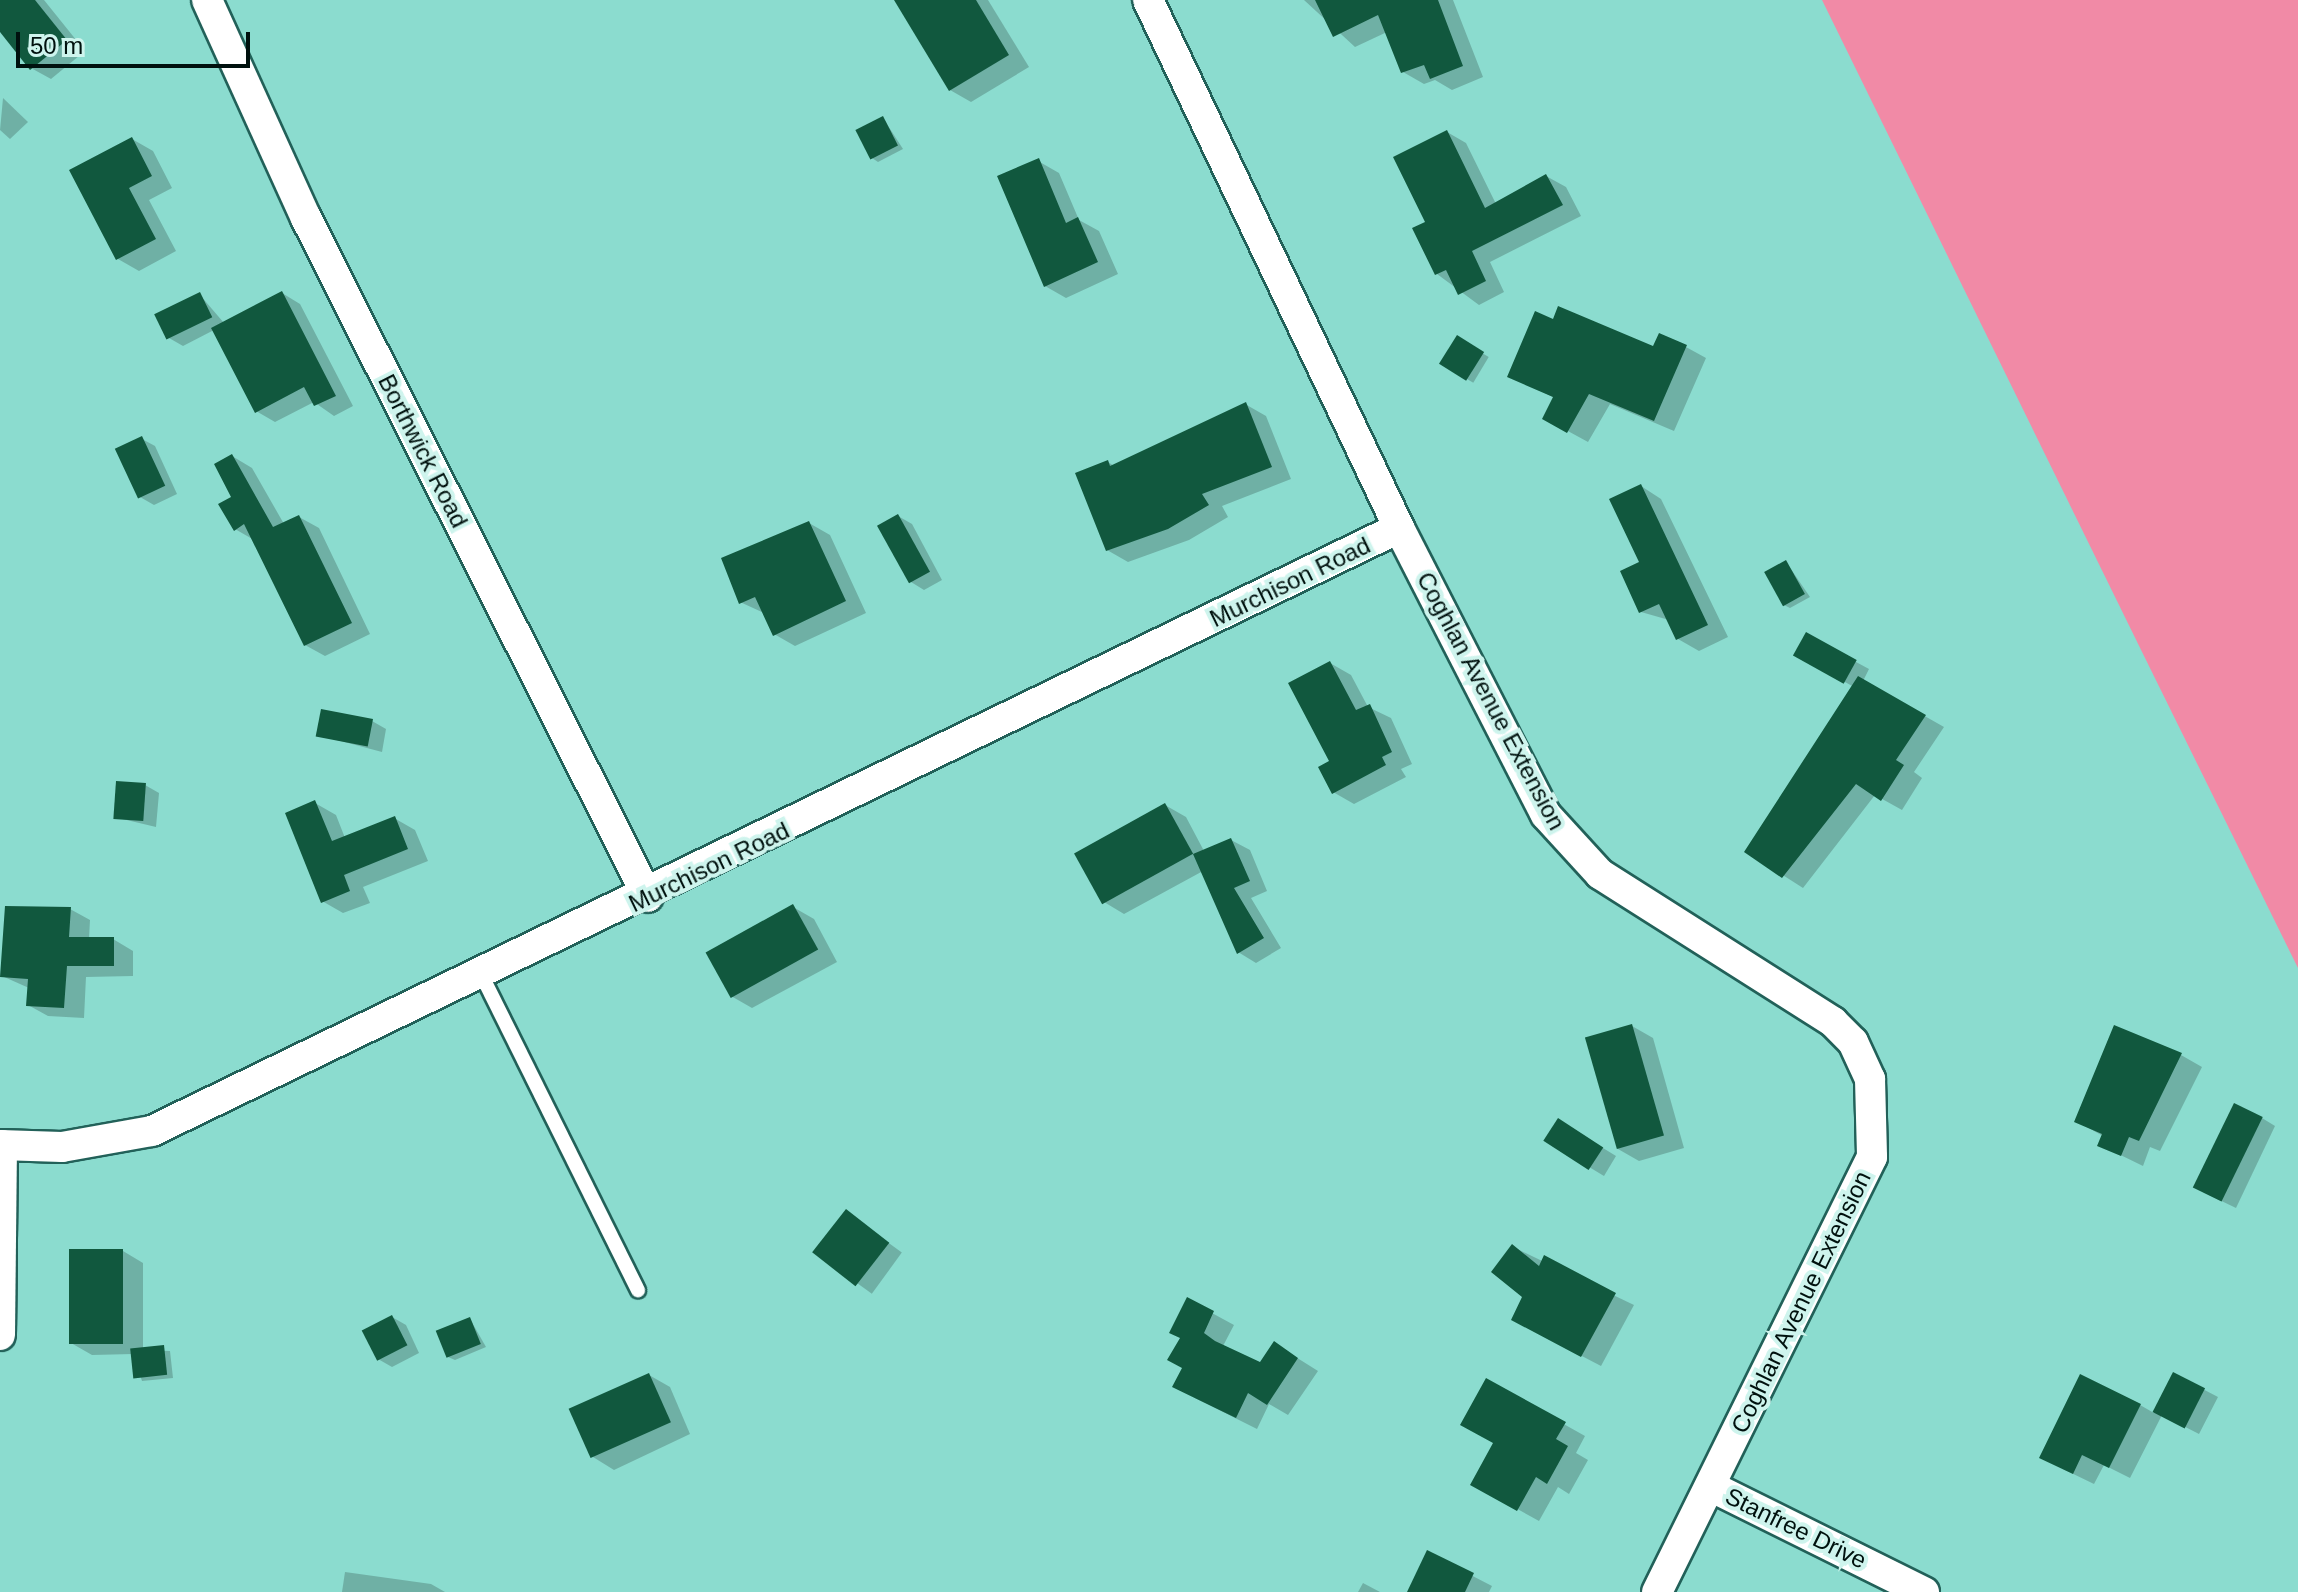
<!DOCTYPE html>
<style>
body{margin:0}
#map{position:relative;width:2298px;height:1592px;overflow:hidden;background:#8bdccf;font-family:Arial,sans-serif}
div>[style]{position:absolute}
.green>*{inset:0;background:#f18aa6}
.shadow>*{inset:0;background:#0003;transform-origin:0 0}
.building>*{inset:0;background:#11583e;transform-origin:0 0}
.roads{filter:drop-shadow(2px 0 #226159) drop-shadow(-2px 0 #226159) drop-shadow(0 2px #226159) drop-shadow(0 -2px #226159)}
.service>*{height:14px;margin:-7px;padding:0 7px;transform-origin:7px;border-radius:7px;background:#fff}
.minor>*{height:30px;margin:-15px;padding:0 15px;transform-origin:15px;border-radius:15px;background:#fff}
span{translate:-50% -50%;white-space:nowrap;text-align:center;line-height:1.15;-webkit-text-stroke:8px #cef4ed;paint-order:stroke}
.street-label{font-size:24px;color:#00110e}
.scale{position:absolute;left:16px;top:32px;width:234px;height:36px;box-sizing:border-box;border:4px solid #00110e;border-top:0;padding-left:10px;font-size:24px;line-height:28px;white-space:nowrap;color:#00110e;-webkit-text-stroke:6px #cef4ed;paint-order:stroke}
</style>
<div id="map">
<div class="green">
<i style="clip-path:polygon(1822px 0,2298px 0,2298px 968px,2146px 660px)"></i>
</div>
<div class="shadow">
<i style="clip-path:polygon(0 0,44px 0,85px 51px,51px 79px,31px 68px,0 29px)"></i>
<i style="clip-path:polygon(896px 0,988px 0,1029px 67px,971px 102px,950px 90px)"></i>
<i style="clip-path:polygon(1304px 0,1453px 0,1483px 77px,1452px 90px,1435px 80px,1424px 84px,1403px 72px,1387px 32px,1355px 47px)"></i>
<i style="clip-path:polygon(3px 98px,28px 122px,10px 139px,0 130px)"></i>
<i style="clip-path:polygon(883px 118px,903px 149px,878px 162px,872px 158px)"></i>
<i style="clip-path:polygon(1447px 132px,1466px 143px,1496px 204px,1546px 176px,1566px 187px,1581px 216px,1490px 262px,1504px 292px,1479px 305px,1437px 274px,1427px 223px)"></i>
<i style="clip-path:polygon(132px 139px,153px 151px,172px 188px,149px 200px,176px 251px,139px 271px,118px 259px)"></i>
<i style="clip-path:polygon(1038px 161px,1059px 173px,1079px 220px,1099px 231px,1118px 274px,1066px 298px,1045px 286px)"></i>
<i style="clip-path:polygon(282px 293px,300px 304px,353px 406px,334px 416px,314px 402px,275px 422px,256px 411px,214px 330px,183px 346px,169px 338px,200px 295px,224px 323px)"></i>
<i style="left:1457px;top:338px;width:37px;height:30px;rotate:31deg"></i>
<i style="clip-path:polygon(1686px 347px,1706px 358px,1674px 431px,1610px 404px,1588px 442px,1544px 418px,1555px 398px,1510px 376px)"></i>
<i style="clip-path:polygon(1245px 404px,1266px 416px,1291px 479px,1222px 506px,1228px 517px,1189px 540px,1128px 562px,1107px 550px,1108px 462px,1114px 466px)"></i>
<i style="clip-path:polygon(142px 439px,155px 446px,177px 494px,154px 505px,140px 497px)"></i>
<i style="clip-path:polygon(232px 456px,252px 468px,284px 524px,299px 517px,319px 528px,370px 634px,325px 656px,305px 645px,254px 540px,235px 529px)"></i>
<i style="clip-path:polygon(1641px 486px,1661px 499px,1728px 637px,1699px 651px,1678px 639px,1669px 620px,1641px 612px)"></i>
<i style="clip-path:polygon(898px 516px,912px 524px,942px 580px,924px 590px,911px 582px)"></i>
<i style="clip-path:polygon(809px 523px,830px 535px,866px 613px,795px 646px,774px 634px,764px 613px,740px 602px)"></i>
<i style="clip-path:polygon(1786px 562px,1810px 597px,1790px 608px,1784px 605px)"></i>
<i style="clip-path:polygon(1806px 635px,1869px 669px,1863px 681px,1944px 727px,1914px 772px,1922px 778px,1902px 810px,1875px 795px,1803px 888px,1747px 852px,1854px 687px,1796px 655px)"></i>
<i style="clip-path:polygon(1330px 663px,1351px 675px,1368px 707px,1391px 718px,1412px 764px,1401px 769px,1406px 777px,1354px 804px,1333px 792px)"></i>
<i style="clip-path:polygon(372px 721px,386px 729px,382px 752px,318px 735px)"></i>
<i style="clip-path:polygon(145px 785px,159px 793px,156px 827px,114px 817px)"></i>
<i style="clip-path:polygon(315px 803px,336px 815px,345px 838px,394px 818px,415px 830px,428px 861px,363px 887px,370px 903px,343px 913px,322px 901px)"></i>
<i style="clip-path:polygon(1165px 805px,1186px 817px,1204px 851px,1231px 840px,1250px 850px,1267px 891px,1251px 898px,1281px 948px,1256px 963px,1238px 952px,1203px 871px,1124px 914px,1104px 902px)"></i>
<i style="clip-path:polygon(793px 907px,814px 919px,837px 962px,752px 1008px,731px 996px)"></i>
<i style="clip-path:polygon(70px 909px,90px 920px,89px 939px,113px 939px,133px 951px,133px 976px,86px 977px,84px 1018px,48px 1016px,28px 1005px,29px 988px,2px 976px)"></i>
<i style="clip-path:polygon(1632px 1026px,1653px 1038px,1684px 1148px,1639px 1161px,1618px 1149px)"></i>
<i style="clip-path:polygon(2181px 1055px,2202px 1067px,2160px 1151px,2150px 1147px,2143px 1166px,2100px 1145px,2103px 1136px,2076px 1121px)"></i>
<i style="clip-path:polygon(2262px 1118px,2275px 1126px,2236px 1208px,2209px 1195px)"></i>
<i style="clip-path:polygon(1572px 1129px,1616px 1156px,1604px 1176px,1546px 1141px)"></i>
<i style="left:846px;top:1212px;width:69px;height:51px;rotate:36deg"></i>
<i style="clip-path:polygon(1513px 1247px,1634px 1305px,1601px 1366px,1532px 1330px)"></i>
<i style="clip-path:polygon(123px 1251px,143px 1263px,143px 1350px,170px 1351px,173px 1378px,142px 1381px,133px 1354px,92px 1355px,71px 1343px)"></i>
<i style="clip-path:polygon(1188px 1300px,1234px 1325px,1223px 1346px,1260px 1365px,1275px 1344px,1318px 1371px,1288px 1415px,1269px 1404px,1257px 1429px,1195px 1398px,1184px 1367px)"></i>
<i style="clip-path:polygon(392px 1317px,406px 1325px,419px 1353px,392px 1367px,378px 1359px)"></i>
<i style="clip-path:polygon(470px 1319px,486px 1347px,455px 1360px,448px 1357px)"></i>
<i style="clip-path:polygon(2174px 1374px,2218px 1397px,2199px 1434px,2162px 1415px,2130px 1478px,2104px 1465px,2094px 1484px,2063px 1469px,2140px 1405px,2154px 1413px)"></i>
<i style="clip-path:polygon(649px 1375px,670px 1387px,690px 1434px,614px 1470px,593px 1457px)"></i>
<i style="clip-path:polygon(1487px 1381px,1585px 1436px,1576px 1453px,1588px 1460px,1569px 1494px,1558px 1487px,1539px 1521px,1472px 1484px,1496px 1443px)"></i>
<i style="clip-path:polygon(1428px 1553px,1492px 1586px,1489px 1592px,1409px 1592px)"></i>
<i style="clip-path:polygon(345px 1572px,431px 1584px,445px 1592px,342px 1592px)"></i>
<i style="clip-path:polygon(1363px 1583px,1380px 1592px,1358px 1592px)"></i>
</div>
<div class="building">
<i style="clip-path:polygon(0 0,35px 0,67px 40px,30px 70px,0 32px)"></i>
<i style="clip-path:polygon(894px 0,976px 0,1009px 55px,949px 91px)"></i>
<i style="clip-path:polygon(1315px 0,1438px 0,1463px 66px,1430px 79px,1424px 65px,1401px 73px,1378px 15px,1333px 37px)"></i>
<i style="left:883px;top:116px;width:33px;height:31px;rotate:63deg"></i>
<i style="clip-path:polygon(1447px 130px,1485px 208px,1546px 174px,1563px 205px,1472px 251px,1486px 281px,1458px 295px,1446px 270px,1435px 275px,1412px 228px,1425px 222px,1393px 157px)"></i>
<i style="clip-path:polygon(132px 137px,152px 176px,129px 188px,156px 239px,116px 260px,69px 170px)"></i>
<i style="clip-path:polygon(1039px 158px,1066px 223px,1078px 217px,1098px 262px,1044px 287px,997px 176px)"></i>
<i style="clip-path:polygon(282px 291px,336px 396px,314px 406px,304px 387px,255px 413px,211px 328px)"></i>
<i style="left:200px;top:292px;width:28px;height:51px;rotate:64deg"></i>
<i style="clip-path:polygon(1558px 306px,1653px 346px,1659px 333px,1687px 345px,1654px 421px,1589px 394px,1567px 433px,1542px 419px,1553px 397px,1507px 377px,1535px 311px,1553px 319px)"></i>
<i style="left:1457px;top:335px;width:32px;height:34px;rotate:32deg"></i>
<i style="clip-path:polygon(1246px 402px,1272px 467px,1202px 494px,1209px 505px,1168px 529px,1106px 551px,1075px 473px,1108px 460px,1110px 466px)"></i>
<i style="left:142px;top:436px;width:55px;height:30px;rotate:65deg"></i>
<i style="clip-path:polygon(232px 454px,273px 527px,299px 515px,352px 623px,304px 646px,244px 524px,234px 531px,218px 504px,231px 497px,214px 464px)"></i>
<i style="clip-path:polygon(1641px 484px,1708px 625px,1676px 640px,1659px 604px,1639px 613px,1620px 571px,1639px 562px,1609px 499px)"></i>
<i style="left:898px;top:514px;width:66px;height:24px;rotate:61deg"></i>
<i style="clip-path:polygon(809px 521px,846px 601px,773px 636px,755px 597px,739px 604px,721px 558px)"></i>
<i style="left:1786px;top:560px;width:39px;height:25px;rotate:61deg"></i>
<i style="left:1806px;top:632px;width:58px;height:27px;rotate:29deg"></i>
<i style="clip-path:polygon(1330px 661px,1356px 710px,1370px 704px,1392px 752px,1382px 757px,1386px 765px,1332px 794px,1318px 767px,1329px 761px,1288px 683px)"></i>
<i style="clip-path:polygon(1858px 676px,1926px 715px,1896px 760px,1904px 765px,1881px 801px,1856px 784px,1782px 878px,1744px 852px)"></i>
<i style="left:321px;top:709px;width:53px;height:28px;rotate:11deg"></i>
<i style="left:116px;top:781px;width:30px;height:38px;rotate:4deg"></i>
<i style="clip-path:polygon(315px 800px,332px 841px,395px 816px,408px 849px,344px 875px,350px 891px,321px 903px,285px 813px)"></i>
<i style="left:1165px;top:803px;width:58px;height:104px;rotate:61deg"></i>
<i style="clip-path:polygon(1231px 838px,1250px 881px,1234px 888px,1264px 938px,1237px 954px,1193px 854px)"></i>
<i style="left:793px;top:904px;width:52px;height:100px;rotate:61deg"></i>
<i style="clip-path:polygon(5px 906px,71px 907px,69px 937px,114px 937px,114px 966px,67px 966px,64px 1008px,26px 1006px,28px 979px,0 977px)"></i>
<i style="left:1632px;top:1024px;width:116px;height:49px;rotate:74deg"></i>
<i style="clip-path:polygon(2114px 1025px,2182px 1053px,2139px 1141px,2129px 1137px,2121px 1156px,2097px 1146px,2102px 1134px,2074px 1122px)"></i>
<i style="left:2234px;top:1103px;width:32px;height:94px;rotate:26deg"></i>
<i style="left:1558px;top:1118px;width:54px;height:27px;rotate:33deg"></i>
<i style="left:846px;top:1209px;width:55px;height:55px;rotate:38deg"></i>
<i style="clip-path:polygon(1512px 1244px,1539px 1266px,1544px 1255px,1616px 1293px,1581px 1357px,1511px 1320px,1522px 1297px,1491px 1272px)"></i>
<i style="left:69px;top:1249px;width:54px;height:95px"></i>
<i style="clip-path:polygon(1187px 1297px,1214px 1311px,1204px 1333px,1215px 1341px,1260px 1362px,1274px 1341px,1298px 1358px,1267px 1405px,1248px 1393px,1236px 1418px,1172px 1387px,1182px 1368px,1167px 1360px,1180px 1338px,1169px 1333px)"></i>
<i style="left:392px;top:1315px;width:34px;height:34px;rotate:63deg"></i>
<i style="left:470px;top:1317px;width:29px;height:37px;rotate:68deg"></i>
<i style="left:164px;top:1345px;width:30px;height:34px;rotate:84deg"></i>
<i style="left:2173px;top:1372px;width:36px;height:45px;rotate:27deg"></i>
<i style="left:649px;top:1373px;width:54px;height:88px;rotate:66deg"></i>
<i style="clip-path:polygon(2080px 1374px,2141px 1404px,2109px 1468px,2082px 1455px,2073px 1474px,2039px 1458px)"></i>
<i style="clip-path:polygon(1486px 1378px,1566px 1422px,1556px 1439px,1568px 1446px,1547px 1484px,1536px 1477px,1517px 1511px,1470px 1485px,1493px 1443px,1460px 1425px)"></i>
<i style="clip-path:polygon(1427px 1550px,1474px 1573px,1465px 1592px,1407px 1592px)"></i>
</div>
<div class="roads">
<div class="service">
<i style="left:482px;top:976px;width:351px;rotate:63.6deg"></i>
</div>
<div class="minor">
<i style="left:207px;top:0;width:239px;rotate:65.6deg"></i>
<i style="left:306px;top:218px;width:760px;rotate:63.27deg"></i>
<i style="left:1148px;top:0;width:585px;rotate:64.57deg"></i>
<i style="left:1399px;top:528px;width:322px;rotate:62.9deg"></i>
<i style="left:1546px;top:815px;width:80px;rotate:47.5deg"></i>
<i style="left:1600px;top:874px;width:276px;rotate:32.4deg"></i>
<i style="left:1833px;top:1022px;width:28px;rotate:45deg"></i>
<i style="left:1853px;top:1042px;width:41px;rotate:65.3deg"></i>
<i style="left:1870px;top:1079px;width:78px;rotate:88.5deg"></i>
<i style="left:1872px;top:1157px;width:485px;rotate:116.3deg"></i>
<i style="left:0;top:1145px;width:62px;rotate:1.8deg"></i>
<i style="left:62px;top:1147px;width:91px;rotate:-10.1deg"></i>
<i style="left:152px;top:1131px;width:1385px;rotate:-25.81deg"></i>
<i style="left:0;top:1335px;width:190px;rotate:-89.4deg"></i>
<i style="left:1710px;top:1486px;width:239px;rotate:26.4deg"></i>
</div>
</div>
<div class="street-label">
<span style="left:423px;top:451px;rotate:63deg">Borthwick Road</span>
<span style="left:1290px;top:582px;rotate:-26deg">Murchison Road</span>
<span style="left:1491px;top:701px;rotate:62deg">Coghlan Avenue Extension</span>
<span style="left:709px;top:867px;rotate:-26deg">Murchison Road</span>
<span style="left:1801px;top:1302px;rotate:-64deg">Coghlan Avenue Extension</span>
<span style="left:1796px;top:1528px;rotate:26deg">Stanfree Drive</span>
</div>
<div class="scale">50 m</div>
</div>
